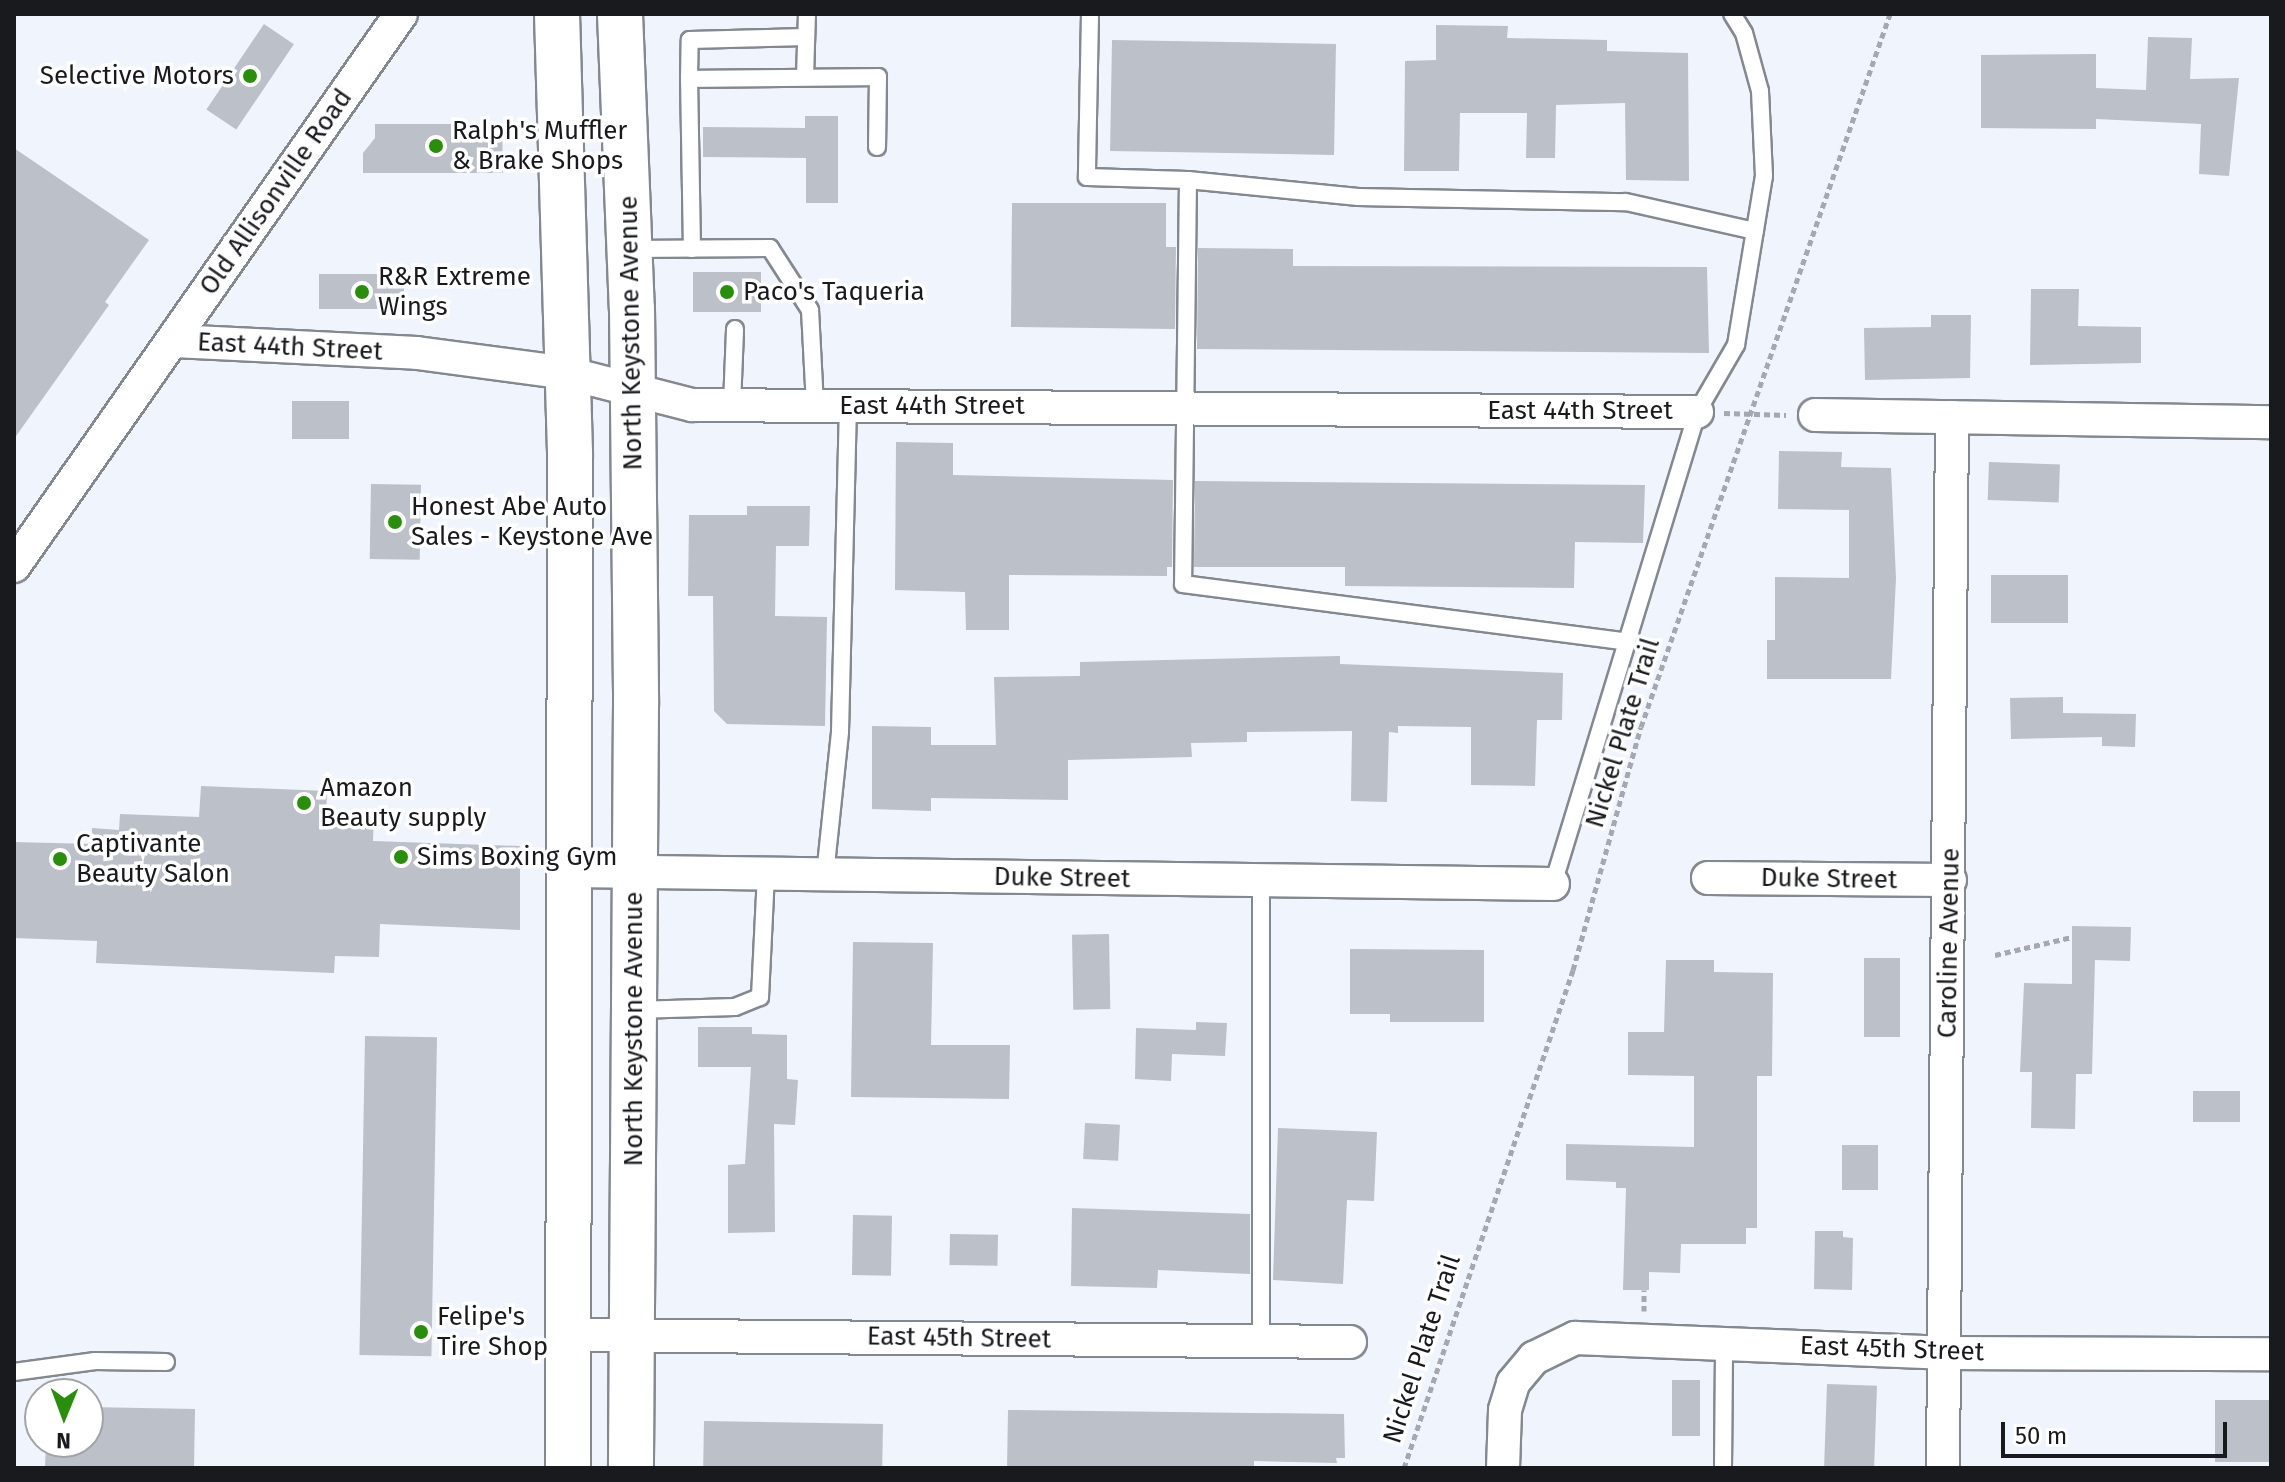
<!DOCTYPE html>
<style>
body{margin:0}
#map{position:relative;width:2285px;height:1482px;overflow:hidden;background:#f0f4fd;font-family:"Fira Sans",sans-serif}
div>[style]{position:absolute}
.building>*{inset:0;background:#bcc0c8;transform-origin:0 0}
.path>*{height:5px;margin-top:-2.5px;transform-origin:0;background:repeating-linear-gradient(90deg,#a5a8af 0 6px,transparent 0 10px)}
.roads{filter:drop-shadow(2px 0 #84888f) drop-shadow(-2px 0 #84888f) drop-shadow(0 2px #84888f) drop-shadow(0 -2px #84888f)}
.service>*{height:16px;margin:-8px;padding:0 8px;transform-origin:8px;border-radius:8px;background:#fff}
.minor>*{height:32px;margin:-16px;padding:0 16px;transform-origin:16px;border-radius:16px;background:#fff}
.primary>*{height:44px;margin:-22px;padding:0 22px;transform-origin:22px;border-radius:22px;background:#fff}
.dots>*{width:22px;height:22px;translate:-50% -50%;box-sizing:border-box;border:4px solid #fff;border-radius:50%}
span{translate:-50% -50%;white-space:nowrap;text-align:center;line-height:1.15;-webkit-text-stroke:7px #fff;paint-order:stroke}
.poi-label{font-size:26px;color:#191a1d}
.right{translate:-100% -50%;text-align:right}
.left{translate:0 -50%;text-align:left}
.street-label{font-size:26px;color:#191a1d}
.frame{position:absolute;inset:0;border:16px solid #191a1d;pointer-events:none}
.north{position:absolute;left:24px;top:1378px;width:80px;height:80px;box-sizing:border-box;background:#fff;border:2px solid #a3a3a5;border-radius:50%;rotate:181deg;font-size:22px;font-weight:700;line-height:32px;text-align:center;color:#191a1d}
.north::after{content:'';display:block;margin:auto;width:28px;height:36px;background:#298e0c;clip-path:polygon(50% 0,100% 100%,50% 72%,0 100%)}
.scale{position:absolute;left:2001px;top:1422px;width:226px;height:36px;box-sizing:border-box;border:4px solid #191a1d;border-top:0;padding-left:10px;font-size:24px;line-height:28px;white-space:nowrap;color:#191a1d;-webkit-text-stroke:6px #fff;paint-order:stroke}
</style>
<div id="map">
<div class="building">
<i style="left:264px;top:24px;width:36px;height:103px;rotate:34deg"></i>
<i style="clip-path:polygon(1436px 25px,1508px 26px,1507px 38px,1607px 40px,1607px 51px,1688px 53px,1689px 181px,1626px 180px,1625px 103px,1556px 105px,1555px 158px,1526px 158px,1527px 113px,1460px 113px,1459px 171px,1404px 171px,1405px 61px,1436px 60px)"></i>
<i style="clip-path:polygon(2148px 37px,2192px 38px,2190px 79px,2239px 78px,2229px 176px,2199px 174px,2201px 124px,2096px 119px,2096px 129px,1981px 128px,1981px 55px,2096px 54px,2096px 88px,2146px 90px)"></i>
<i style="left:1112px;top:40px;width:224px;height:111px;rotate:1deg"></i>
<i style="clip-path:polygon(805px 116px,838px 116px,838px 203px,806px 203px,806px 158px,703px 157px,703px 127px,805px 128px)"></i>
<i style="clip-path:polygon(375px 124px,502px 124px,503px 173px,363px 173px,363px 153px,375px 138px)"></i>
<i style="clip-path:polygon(14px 148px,149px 240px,105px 302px,109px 305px,14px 439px)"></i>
<i style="clip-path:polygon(1012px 203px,1166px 203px,1166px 247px,1176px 247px,1175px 329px,1011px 327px)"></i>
<i style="clip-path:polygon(1198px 248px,1293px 249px,1293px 266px,1707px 267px,1709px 353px,1197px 349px)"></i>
<i style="left:693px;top:272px;width:68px;height:40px"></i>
<i style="left:404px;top:274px;width:35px;height:85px;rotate:90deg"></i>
<i style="clip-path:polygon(2031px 289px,2079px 289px,2078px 326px,2141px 327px,2141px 363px,2030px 365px)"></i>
<i style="clip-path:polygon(1931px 315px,1971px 315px,1970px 378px,1865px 380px,1864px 328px,1931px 327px)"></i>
<i style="left:292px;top:401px;width:57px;height:38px"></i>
<i style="clip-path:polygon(896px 442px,953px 443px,953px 475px,1173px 480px,1172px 567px,1167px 567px,1167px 576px,1009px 575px,1009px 630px,966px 630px,965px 592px,895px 590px)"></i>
<i style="clip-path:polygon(1779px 451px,1842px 452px,1841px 467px,1891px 468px,1896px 578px,1891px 679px,1767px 679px,1767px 640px,1775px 640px,1775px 577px,1849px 578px,1849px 510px,1778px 509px)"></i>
<i style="left:1989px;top:462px;width:71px;height:38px;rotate:2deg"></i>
<i style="clip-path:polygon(1195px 481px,1645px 485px,1643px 543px,1575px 542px,1574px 588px,1345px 586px,1345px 567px,1194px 567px)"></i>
<i style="left:371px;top:484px;width:50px;height:75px;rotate:1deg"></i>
<i style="clip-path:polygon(747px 506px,810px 506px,809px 546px,776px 546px,775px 616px,827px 617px,825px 726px,727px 724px,714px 711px,713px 596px,688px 596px,689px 515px,747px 515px)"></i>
<i style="left:2068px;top:575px;width:48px;height:77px;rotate:90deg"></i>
<i style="clip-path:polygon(1340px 656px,1340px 664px,1563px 673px,1562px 720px,1537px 720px,1535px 786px,1471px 785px,1471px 727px,1398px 726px,1398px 733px,1389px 732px,1387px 802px,1351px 801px,1352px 731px,1247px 732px,1247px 742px,1191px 743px,1192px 757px,1068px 760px,1068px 800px,931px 798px,931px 811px,872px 809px,872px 726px,931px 727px,931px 745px,996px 745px,994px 677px,1080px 676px,1080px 662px)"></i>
<i style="clip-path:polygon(2063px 697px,2063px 713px,2136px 714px,2135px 747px,2102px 746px,2102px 737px,2011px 739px,2010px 698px)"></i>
<i style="clip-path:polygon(201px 786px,327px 791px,326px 815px,374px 817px,373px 841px,520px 846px,520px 930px,380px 924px,379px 957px,335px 956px,334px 973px,96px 963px,97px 941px,14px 938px,14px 842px,92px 844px,92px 828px,119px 830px,120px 814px,199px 817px)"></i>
<i style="clip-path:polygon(2072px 926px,2131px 927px,2130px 961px,2095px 960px,2092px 1074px,2076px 1074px,2075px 1129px,2031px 1128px,2032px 1072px,2020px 1072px,2024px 983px,2072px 984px)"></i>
<i style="left:1109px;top:934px;width:75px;height:37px;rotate:89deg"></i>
<i style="clip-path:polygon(853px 942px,933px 943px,931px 1045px,1010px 1045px,1009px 1099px,851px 1097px)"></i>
<i style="clip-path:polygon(1350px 949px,1484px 950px,1484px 1022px,1390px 1022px,1390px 1014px,1350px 1014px)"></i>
<i style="left:1864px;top:958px;width:36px;height:79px"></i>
<i style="clip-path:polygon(1666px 960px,1714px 960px,1714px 972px,1773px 973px,1772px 1076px,1757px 1076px,1757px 1228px,1746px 1228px,1746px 1244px,1681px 1244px,1680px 1273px,1649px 1272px,1649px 1290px,1623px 1290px,1626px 1188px,1616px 1188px,1616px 1182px,1566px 1180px,1566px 1144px,1694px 1147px,1694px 1076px,1628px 1075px,1628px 1032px,1664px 1032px)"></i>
<i style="clip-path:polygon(1196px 1022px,1227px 1023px,1225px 1056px,1172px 1054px,1171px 1081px,1135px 1079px,1136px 1028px,1196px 1030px)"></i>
<i style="clip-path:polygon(698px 1027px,752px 1027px,752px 1034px,787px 1035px,787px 1079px,798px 1080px,795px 1125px,774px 1124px,775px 1232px,728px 1233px,728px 1165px,745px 1164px,751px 1067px,698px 1067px)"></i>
<i style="left:365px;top:1036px;width:72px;height:319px;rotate:1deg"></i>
<i style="left:2193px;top:1091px;width:47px;height:31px"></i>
<i style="left:1085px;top:1123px;width:35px;height:36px;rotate:3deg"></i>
<i style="clip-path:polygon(1278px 1128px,1377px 1132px,1374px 1201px,1347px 1200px,1343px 1284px,1273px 1280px)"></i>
<i style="left:1842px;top:1145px;width:36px;height:45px"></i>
<i style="clip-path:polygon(1072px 1208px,1250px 1214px,1250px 1274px,1158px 1270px,1157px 1288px,1071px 1286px)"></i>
<i style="left:853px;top:1215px;width:39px;height:60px;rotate:1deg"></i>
<i style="clip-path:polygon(1815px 1231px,1843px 1231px,1843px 1237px,1853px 1238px,1852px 1290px,1814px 1289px)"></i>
<i style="left:950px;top:1234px;width:48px;height:31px;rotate:1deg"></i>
<i style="left:1672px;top:1380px;width:28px;height:56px"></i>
<i style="left:1827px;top:1384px;width:50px;height:84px;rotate:2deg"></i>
<i style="left:2215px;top:1400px;width:56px;height:62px"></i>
<i style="clip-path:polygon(88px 1407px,195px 1409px,194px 1468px,45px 1468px,46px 1442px,88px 1442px)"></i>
<i style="clip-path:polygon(1008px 1410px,1344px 1414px,1345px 1458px,1336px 1458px,1337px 1463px,1254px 1461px,1254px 1468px,1007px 1468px)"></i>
<i style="left:704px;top:1421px;width:179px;height:47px;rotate:1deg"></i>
</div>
<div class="path">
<i style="left:1724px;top:413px;width:62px;rotate:1.8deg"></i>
<i style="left:1995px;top:955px;width:79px;rotate:-13.2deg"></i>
<i style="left:1644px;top:1311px;width:21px;rotate:-90deg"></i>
<i style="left:1404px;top:1468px;width:526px;rotate:-71.25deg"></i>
<i style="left:1573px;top:970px;width:252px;rotate:-74.4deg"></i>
<i style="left:1641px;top:727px;width:755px;rotate:-70.75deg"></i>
</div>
<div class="roads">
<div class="service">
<i style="left:1090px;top:14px;width:163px;rotate:91.1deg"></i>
<i style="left:1087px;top:177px;width:101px;rotate:1.7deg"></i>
<i style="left:1188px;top:180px;width:404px;rotate:90.7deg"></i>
<i style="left:1183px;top:584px;width:448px;rotate:7.4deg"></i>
<i style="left:805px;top:77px;width:63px;rotate:-88.2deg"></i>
<i style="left:689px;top:79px;width:39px;rotate:-89deg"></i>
<i style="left:690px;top:40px;width:116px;rotate:-1.5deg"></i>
<i style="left:1188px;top:180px;width:171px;rotate:5.7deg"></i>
<i style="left:1358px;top:197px;width:268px;rotate:1.1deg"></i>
<i style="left:1626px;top:202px;width:132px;rotate:12.7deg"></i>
<i style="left:630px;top:249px;width:140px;rotate:-0.4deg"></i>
<i style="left:770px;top:248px;width:74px;rotate:57.2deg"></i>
<i style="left:810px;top:310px;width:95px;rotate:87deg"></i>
<i style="left:692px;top:249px;width:170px;rotate:-91deg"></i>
<i style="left:689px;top:79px;width:189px;rotate:-0.6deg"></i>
<i style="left:878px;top:77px;width:70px;rotate:90.8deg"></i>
<i style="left:732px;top:405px;width:76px;rotate:-87.7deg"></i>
<i style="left:825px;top:875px;width:144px;rotate:-84deg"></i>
<i style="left:840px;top:732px;width:327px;rotate:-88.6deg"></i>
<i style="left:1553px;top:884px;width:493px;rotate:-73deg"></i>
<i style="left:1697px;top:412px;width:78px;rotate:-59.8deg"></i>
<i style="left:1736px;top:345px;width:171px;rotate:-80.6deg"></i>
<i style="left:1764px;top:176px;width:85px;rotate:-92.7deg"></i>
<i style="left:1760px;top:91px;width:60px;rotate:-105.4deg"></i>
<i style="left:1744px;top:33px;width:22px;rotate:-122deg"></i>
<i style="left:635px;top:1010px;width:100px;rotate:-1.7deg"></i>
<i style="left:735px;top:1007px;width:27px;rotate:-22deg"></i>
<i style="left:760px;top:997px;width:123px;rotate:-87.2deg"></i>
<i style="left:1261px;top:1342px;width:462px;rotate:-90deg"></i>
<i style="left:14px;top:1372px;width:82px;rotate:-7.7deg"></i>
<i style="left:95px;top:1361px;width:71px;rotate:0.8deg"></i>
<i style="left:1723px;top:1468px;width:126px;rotate:-89.5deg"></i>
</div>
<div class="minor">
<i style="left:174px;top:341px;width:243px;rotate:2.8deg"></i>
<i style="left:417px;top:353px;width:151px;rotate:7.6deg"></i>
<i style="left:567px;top:373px;width:129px;rotate:14.4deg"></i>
<i style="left:692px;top:405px;width:1005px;rotate:0.4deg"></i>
<i style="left:1815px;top:415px;width:456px;rotate:0.9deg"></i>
<i style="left:14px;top:566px;width:674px;rotate:-54.97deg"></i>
<i style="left:571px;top:871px;width:982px;rotate:0.76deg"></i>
<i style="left:1708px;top:878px;width:242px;rotate:0.5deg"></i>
<i style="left:568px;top:1335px;width:782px;rotate:0.51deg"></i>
<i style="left:1503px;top:1468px;width:58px;rotate:-88deg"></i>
<i style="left:1505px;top:1410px;width:28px;rotate:-73deg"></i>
<i style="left:1513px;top:1383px;width:33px;rotate:-50deg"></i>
<i style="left:1534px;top:1358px;width:46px;rotate:-26deg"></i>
<i style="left:1575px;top:1338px;width:368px;rotate:2.3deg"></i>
<i style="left:1943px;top:1353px;width:328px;rotate:0.2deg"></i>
<i style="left:1943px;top:1468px;width:1051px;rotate:-89.51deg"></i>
</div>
<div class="primary">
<i style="left:557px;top:14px;width:439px;rotate:88.3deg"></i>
<i style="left:570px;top:453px;width:1015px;rotate:90.11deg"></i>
<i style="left:620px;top:14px;width:295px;rotate:87.7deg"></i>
<i style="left:632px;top:309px;width:396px;rotate:89.4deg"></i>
<i style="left:636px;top:705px;width:763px;rotate:90.38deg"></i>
</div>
</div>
<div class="dots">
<i style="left:250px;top:76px;background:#298e0c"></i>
<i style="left:436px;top:146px;background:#298e0c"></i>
<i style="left:362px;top:292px;background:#298e0c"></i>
<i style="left:727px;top:292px;background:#298e0c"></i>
<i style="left:395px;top:522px;background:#298e0c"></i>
<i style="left:304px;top:803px;background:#298e0c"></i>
<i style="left:401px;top:857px;background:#298e0c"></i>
<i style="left:60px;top:859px;background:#298e0c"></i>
<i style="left:421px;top:1332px;background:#298e0c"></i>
</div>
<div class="poi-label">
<span class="right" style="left:234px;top:76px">Selective Motors</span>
<span class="left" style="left:452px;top:146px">Ralph's Muffler<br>&amp; Brake Shops</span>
<span class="left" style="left:378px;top:292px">R&amp;R Extreme<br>Wings</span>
<span class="left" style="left:743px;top:292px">Paco's Taqueria</span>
<span class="left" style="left:411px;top:522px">Honest Abe Auto<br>Sales - Keystone Ave</span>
<span class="left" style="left:320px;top:803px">Amazon<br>Beauty supply</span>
<span class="left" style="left:76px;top:859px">Captivante<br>Beauty Salon</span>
<span class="left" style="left:417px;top:857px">Sims Boxing Gym</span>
<span class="left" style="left:437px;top:1332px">Felipe's<br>Tire Shop</span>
</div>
<div class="street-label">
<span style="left:276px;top:192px;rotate:-55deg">Old Allisonville Road</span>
<span style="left:631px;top:333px;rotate:-91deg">North Keystone Avenue</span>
<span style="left:290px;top:347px;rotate:3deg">East 44th Street</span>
<span style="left:932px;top:406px">East 44th Street</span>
<span style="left:1580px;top:411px">East 44th Street</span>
<span style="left:1623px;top:733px;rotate:-73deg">Nickel Plate Trail</span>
<span style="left:1062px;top:878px;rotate:1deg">Duke Street</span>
<span style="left:1829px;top:879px;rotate:1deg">Duke Street</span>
<span style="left:1949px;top:943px;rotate:-89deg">Caroline Avenue</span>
<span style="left:634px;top:1029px;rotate:-90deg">North Keystone Avenue</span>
<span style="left:959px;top:1338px;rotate:1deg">East 45th Street</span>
<span style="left:1422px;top:1349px;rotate:-72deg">Nickel Plate Trail</span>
<span style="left:1892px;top:1349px;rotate:2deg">East 45th Street</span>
</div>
<div class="frame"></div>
<div class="north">N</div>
<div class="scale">50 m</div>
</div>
